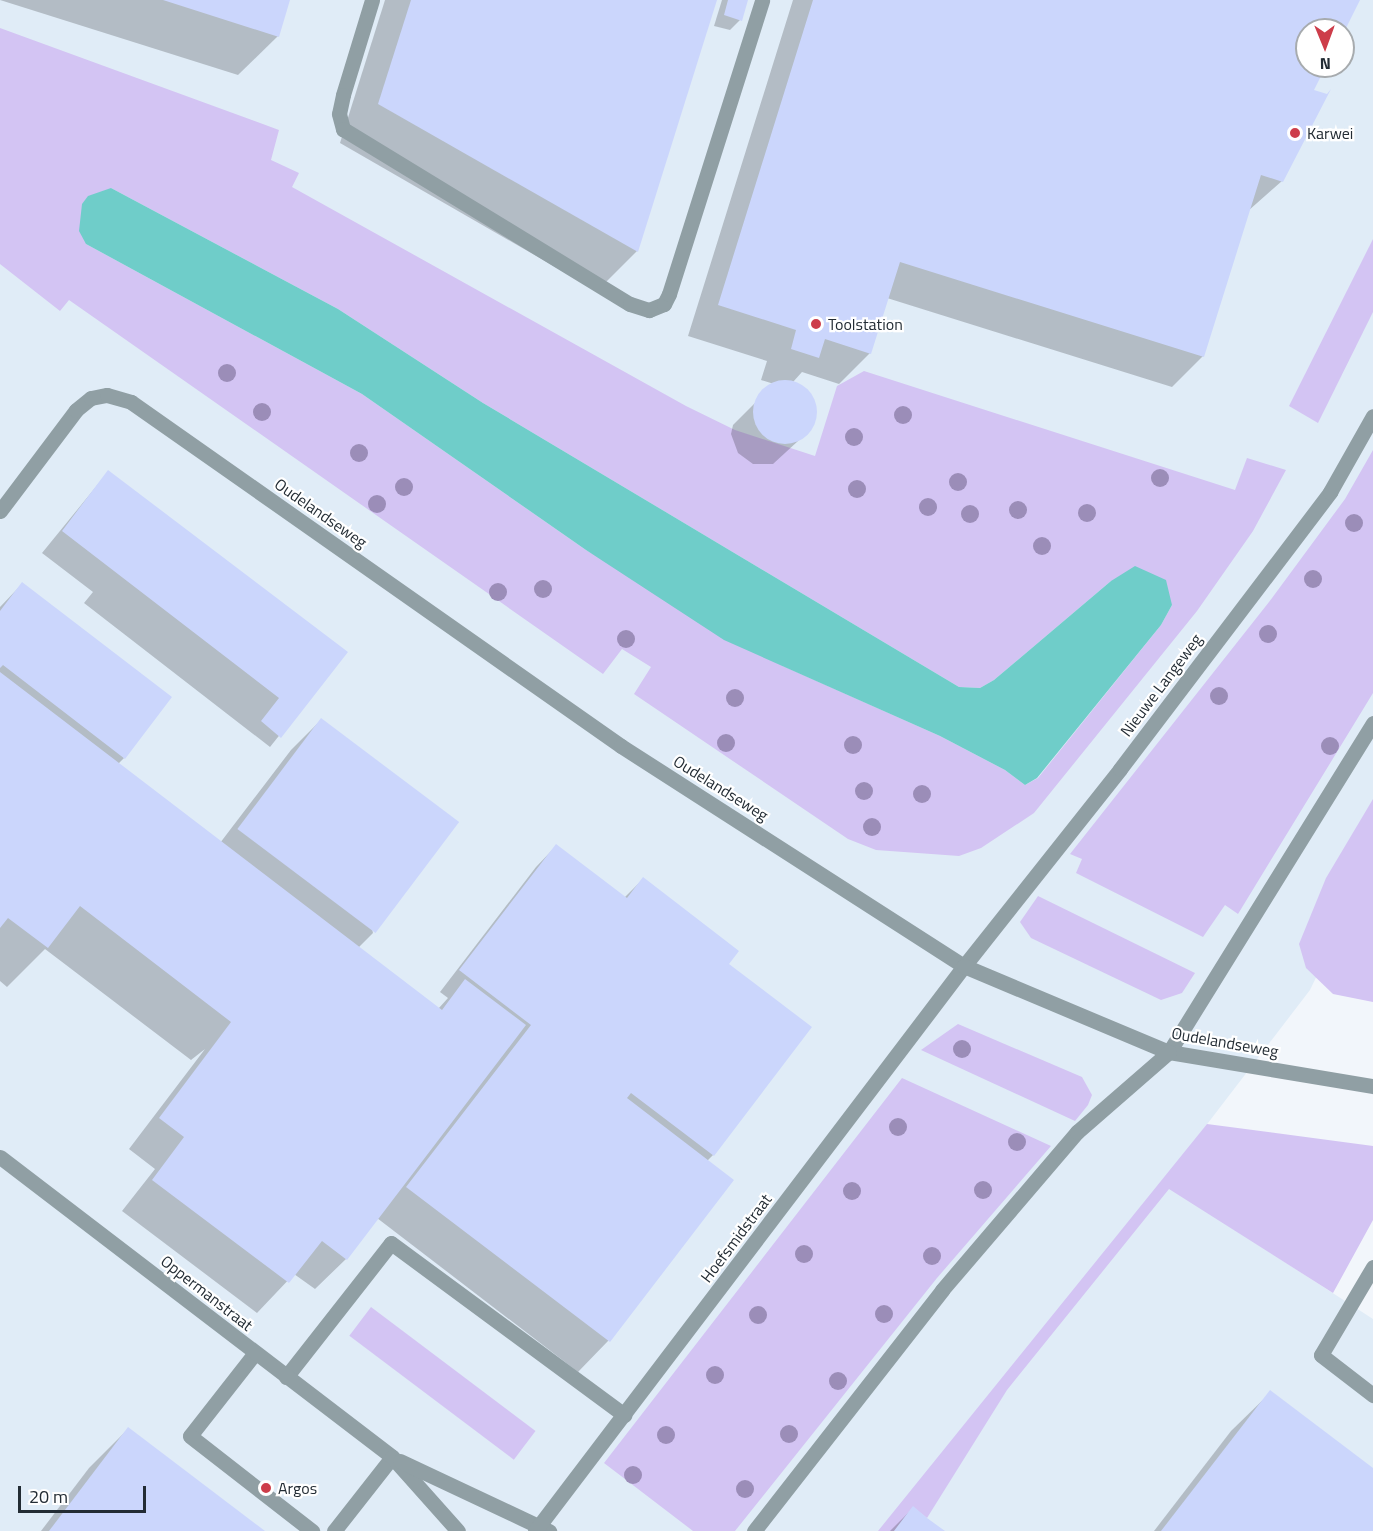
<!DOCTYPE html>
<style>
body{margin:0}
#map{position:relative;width:1373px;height:1531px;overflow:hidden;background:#f2f6fb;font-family:"Titillium Web",sans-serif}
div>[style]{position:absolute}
.built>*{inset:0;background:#e0ecf7}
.green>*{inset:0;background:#d3c4f3;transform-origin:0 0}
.water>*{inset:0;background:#6fcdc9}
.shadow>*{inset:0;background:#0003}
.building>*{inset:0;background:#cbd6fc;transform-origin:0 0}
.round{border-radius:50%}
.service>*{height:15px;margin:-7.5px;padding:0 7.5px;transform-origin:7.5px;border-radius:7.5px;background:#909fa4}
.minor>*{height:15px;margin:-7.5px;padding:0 7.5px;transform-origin:7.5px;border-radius:7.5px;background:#909fa4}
.tertiary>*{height:15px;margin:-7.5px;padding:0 7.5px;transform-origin:7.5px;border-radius:7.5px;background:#909fa4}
.trees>*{width:18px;height:18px;margin:-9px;border-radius:50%;background:#9b8db8}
.dots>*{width:16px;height:16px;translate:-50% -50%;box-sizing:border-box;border:3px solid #fff;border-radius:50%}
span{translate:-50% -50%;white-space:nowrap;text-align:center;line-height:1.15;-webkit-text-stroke:4.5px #fff;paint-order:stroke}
.poi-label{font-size:16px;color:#232c34}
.left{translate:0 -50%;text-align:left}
.street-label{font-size:16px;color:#232c34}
.north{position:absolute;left:1295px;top:18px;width:60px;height:60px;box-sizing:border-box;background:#fff;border:2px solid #a7abae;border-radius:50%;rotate:179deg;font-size:16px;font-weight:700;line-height:24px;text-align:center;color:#232c34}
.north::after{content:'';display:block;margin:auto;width:21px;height:27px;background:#cd3d4a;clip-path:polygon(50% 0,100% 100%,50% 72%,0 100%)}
.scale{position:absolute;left:18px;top:1486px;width:128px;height:27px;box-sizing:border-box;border:3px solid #232c34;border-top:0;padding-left:8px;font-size:18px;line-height:21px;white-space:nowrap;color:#232c34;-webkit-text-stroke:4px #fff;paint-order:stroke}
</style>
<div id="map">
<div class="built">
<i style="clip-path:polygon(evenodd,0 0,1373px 0,1373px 859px,1310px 990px,1162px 1183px,1373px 1319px,1373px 1531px,0 1531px,0 0,1307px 30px,1343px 30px,1343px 66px,1307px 66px,1307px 30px)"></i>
</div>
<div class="green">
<i style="clip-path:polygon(evenodd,0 28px,279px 130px,271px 160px,299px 173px,292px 187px,686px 406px,735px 430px,815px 456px,837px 386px,864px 371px,1235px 490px,1247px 458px,1286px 470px,1253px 531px,1197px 611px,1034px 813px,981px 848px,959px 856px,876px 850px,848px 839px,634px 694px,651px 667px,622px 649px,603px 674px,69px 300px,60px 311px,0 264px,0 28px,111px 188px,338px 309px,483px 403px,959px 687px,980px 688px,994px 680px,1111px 581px,1172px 605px,1161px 625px,1038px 778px,1025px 785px,1005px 770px,940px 736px,783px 666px,586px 550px,362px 394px,86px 244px,111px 188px)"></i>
<i style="clip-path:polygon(1373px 239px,1373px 312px,1318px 423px,1289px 406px)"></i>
<i style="clip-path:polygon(1373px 450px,1373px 693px,1238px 914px,1225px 905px,1203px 937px,1076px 873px,1082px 859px,1070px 854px,1269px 602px,1345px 499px)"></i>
<i style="clip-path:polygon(1373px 799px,1373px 1002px,1333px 994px,1306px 968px,1299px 944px,1326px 878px)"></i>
<i style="clip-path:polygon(1038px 896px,1195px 973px,1182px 993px,1161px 1000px,1031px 938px,1020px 922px)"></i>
<i style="clip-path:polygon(958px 1024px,1082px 1077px,1092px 1095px,1088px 1105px,1075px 1121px,921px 1050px)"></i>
<i style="clip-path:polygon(902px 1078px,1051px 1146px,937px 1278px,735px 1531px,693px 1531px,604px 1463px)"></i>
<i style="clip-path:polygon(1207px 1124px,1373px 1146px,1373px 1220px,1333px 1293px,1169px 1189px,1007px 1390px,927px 1518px,913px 1507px,894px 1531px,878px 1531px)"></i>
<i style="left:371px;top:1307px;width:206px;height:36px;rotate:37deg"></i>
</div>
<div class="water">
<i style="clip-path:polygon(111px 188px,338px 309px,483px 403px,959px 687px,980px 688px,994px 680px,1111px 581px,1135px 566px,1166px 580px,1172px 605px,1161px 625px,1037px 778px,1025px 785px,1005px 770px,940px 736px,724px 640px,586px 550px,362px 394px,86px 244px,79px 231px,82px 204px,88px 196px)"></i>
</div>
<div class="shadow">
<i style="clip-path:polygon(0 0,289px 0,278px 36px,238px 75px)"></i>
<i style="clip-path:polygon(385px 0,715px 0,637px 251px,597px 291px,340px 143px)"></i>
<i style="clip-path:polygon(722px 0,747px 0,740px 20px,730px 30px,714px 26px)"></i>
<i style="clip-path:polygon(793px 0,1359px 0,1343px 31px,1307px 30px,1307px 66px,1325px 66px,1312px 90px,1282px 181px,1248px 211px,1203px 356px,1172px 387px,887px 298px,870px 353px,839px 384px,802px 372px,793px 382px,814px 402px,815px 421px,810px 430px,773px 464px,753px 464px,738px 453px,731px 434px,733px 425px,774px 384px,761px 380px,767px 361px,688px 336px)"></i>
<i style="clip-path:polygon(108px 472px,346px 652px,270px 747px,84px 603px,93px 592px,42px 553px)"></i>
<i style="clip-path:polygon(22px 584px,124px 758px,118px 764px,220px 843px,291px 750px,321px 720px,373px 933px,358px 948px,438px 1009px,448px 998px,440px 992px,536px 867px,556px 846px,624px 898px,643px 879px,727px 964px,713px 1155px,707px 1161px,732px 1180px,608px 1341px,578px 1372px,377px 1218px,346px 1259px,315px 1289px,294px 1274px,257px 1313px,122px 1211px,155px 1169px,129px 1149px,205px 1049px,191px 1060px,45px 949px,7px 987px,0 981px,0 607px)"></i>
<i style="clip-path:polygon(1271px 1392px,1373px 1470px,1373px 1531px,1154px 1531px,1231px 1431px)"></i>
<i style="clip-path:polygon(128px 1429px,262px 1531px,41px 1531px,89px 1468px)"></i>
<i style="clip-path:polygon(913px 1508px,943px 1531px,890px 1531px)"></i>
</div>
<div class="building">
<i style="clip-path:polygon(163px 0,290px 0,279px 37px)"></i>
<i style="clip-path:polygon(411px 0,717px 0,638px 252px,378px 104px)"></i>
<i style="clip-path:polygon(728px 0,748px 0,742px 21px,724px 15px)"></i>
<i style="clip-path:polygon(813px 0,1360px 0,1343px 34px,1343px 30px,1307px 30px,1307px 66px,1326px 66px,1314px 90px,1327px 94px,1331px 89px,1283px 182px,1261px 175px,1204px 357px,900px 262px,871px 354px,825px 339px,819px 358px,791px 349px,796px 330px,718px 305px)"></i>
<i class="round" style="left:753px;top:380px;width:64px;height:64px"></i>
<i style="clip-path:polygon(108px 470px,348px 652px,281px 738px,261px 721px,279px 698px,62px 531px)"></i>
<i style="clip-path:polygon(22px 582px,172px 697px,125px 759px,3px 665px,0 668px,0 611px)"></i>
<i style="clip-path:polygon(0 672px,442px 1010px,465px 979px,526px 1025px,347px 1260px,322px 1241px,289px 1283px,152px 1180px,184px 1137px,159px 1118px,231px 1022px,80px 906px,48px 948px,8px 918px,0 928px)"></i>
<i style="left:321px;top:718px;width:173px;height:139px;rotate:37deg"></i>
<i style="clip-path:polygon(556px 844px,627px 898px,643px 877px,739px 951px,729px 964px,812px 1027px,714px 1156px,631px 1093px,627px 1098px,734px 1180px,610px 1342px,406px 1187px,531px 1025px,459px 970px)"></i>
<i style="clip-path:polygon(1270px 1390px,1373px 1468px,1373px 1531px,1161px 1531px)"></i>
<i style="clip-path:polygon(128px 1427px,265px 1531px,49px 1531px)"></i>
<i style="clip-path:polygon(913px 1506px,927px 1518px,945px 1531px,894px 1531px)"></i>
</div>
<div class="service">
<i style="left:372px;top:0;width:99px;rotate:107deg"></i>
<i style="left:343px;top:95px;width:19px;rotate:102deg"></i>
<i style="left:339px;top:114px;width:16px;rotate:75deg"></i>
<i style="left:343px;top:129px;width:336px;rotate:31.4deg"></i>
<i style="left:630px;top:304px;width:20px;rotate:18deg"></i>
<i style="left:649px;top:310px;width:16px;rotate:-22deg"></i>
<i style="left:664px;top:304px;width:11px;rotate:-63deg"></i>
<i style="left:669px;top:294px;width:308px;rotate:-72.4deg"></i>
<i style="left:1373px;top:1267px;width:102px;rotate:120.6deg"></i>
<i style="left:1321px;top:1355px;width:66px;rotate:37.6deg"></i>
<i style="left:255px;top:1353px;width:105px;rotate:128.1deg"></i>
<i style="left:190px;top:1436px;width:155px;rotate:37.9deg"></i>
<i style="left:286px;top:1377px;width:170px;rotate:-51.9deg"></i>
<i style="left:391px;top:1243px;width:290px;rotate:36.4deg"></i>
<i style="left:334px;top:1531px;width:94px;rotate:-51.9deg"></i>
</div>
<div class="minor">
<i style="left:0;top:511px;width:126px;rotate:-53deg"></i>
<i style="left:76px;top:410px;width:19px;rotate:-39deg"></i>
<i style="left:91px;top:398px;width:16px;rotate:-11deg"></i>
<i style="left:107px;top:395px;width:25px;rotate:16deg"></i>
<i style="left:131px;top:402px;width:599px;rotate:35.07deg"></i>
<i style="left:621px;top:746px;width:407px;rotate:32.7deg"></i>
<i style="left:964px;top:966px;width:251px;rotate:-51.6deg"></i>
<i style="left:1120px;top:769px;width:348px;rotate:-52.8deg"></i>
<i style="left:1330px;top:492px;width:87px;rotate:-60.5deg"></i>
<i style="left:1169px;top:1052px;width:387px;rotate:-58.2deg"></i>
<i style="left:0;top:1157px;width:494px;rotate:37.4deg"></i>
<i style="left:392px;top:1457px;width:99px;rotate:48.3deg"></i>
<i style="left:400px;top:1461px;width:165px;rotate:25.2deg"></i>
</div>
<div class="tertiary">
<i style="left:535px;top:1531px;width:709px;rotate:-52.79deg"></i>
<i style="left:964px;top:966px;width:222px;rotate:22.8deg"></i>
<i style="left:1169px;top:1052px;width:207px;rotate:9.5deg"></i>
<i style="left:754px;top:1531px;width:306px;rotate:-52deg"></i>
<i style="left:942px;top:1290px;width:208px;rotate:-49.5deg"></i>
<i style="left:1077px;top:1132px;width:122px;rotate:-41deg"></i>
</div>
<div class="trees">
<i style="left:227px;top:373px"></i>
<i style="left:262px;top:412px"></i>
<i style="left:903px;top:415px"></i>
<i style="left:854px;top:437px"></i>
<i style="left:359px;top:453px"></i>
<i style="left:1160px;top:478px"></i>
<i style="left:958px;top:482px"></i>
<i style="left:404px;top:487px"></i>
<i style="left:857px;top:489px"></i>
<i style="left:377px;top:504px"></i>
<i style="left:928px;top:507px"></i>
<i style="left:1018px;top:510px"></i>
<i style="left:1087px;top:513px"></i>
<i style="left:970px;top:514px"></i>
<i style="left:1354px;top:523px"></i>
<i style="left:1042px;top:546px"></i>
<i style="left:1313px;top:579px"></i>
<i style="left:543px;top:589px"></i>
<i style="left:498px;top:592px"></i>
<i style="left:1268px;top:634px"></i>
<i style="left:626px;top:639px"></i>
<i style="left:1219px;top:696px"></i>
<i style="left:735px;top:698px"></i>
<i style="left:726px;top:743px"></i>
<i style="left:853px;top:745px"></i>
<i style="left:1330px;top:746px"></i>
<i style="left:864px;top:791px"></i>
<i style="left:922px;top:794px"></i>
<i style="left:872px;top:827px"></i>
<i style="left:962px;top:1049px"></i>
<i style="left:898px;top:1127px"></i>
<i style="left:1017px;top:1142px"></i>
<i style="left:983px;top:1190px"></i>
<i style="left:852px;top:1191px"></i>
<i style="left:804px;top:1254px"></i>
<i style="left:932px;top:1256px"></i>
<i style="left:884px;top:1314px"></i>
<i style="left:758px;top:1315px"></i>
<i style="left:715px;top:1375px"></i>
<i style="left:838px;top:1381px"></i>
<i style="left:789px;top:1434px"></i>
<i style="left:666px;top:1435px"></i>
<i style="left:633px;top:1475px"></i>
<i style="left:745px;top:1489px"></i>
</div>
<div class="dots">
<i style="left:1295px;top:133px;background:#cd3d4a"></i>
<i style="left:816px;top:324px;background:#cd3d4a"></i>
<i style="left:266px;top:1488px;background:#cd3d4a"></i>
</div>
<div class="poi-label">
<span class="left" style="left:1307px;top:133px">Karwei</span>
<span class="left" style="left:828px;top:324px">Toolstation</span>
<span class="left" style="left:278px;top:1488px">Argos</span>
</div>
<div class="street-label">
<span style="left:321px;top:513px;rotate:35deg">Oudelandseweg</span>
<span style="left:1161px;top:685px;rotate:-53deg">Nieuwe Langeweg</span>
<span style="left:721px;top:788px;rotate:32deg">Oudelandseweg</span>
<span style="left:1225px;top:1042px;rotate:10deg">Oudelandseweg</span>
<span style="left:736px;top:1238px;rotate:-53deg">Hoefsmidstraat</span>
<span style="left:207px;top:1293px;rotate:38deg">Oppermanstraat</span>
</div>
<div class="north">N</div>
<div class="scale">20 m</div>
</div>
